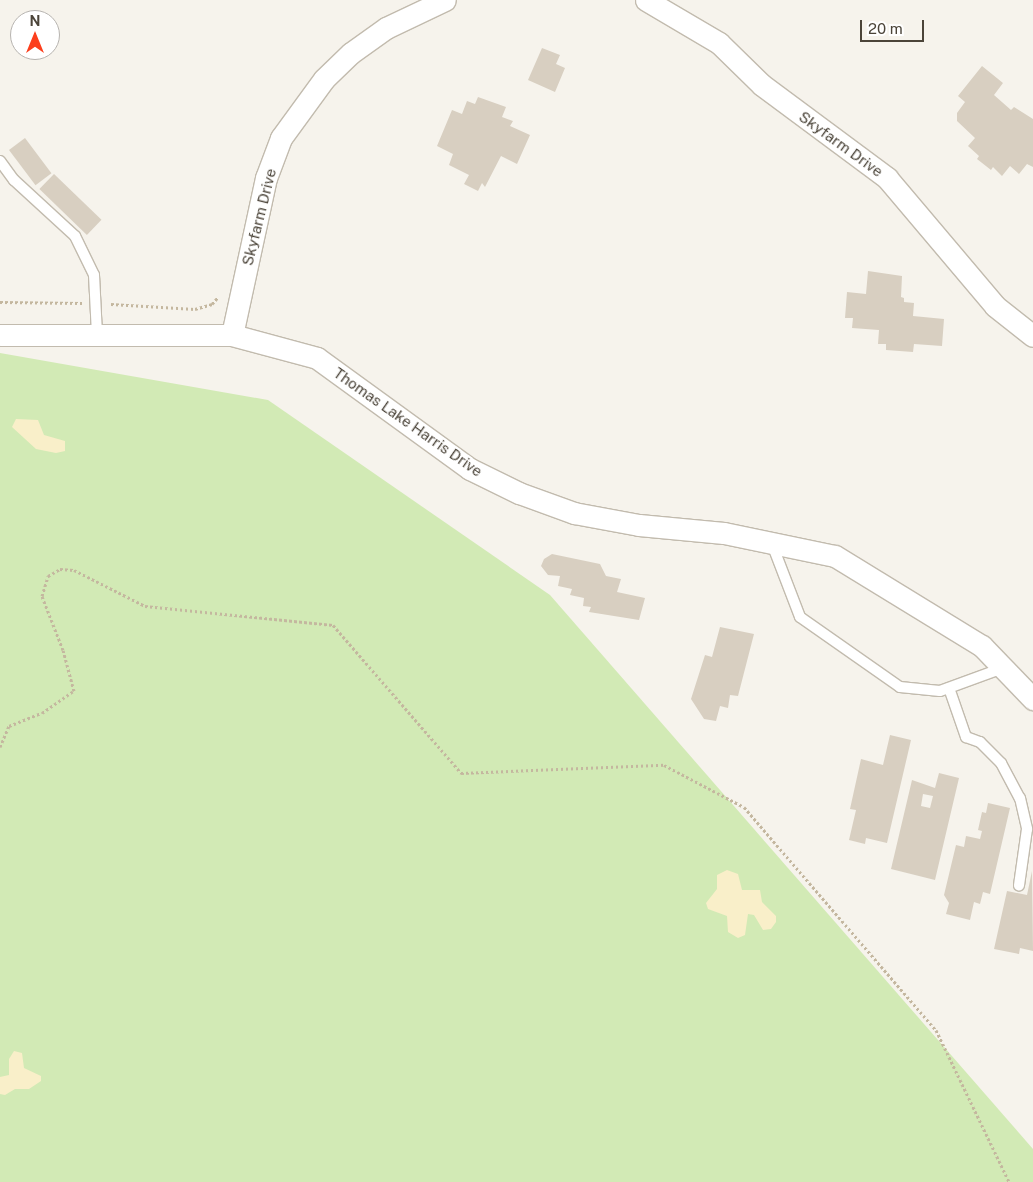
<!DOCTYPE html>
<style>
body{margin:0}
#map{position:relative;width:1033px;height:1182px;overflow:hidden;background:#f6f3ec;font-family:"Public Sans",sans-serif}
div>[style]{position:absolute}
.green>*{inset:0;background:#d2eab5}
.sand>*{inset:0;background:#f9efc9}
.building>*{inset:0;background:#d8cfc1;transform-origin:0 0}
.path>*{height:3px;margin-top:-1.5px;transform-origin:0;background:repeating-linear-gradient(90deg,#c4b79f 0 2.5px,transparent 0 5px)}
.roads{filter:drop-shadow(1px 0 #c2bbae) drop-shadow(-1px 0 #c2bbae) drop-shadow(0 1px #c2bbae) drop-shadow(0 -1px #c2bbae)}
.lane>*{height:10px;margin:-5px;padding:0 5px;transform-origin:5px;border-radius:5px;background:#fff}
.street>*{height:21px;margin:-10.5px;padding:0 10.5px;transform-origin:10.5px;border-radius:10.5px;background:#fff}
span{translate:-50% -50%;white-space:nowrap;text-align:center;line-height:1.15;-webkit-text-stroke:4px #fff;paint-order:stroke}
.street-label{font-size:15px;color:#4b4439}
.north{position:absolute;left:10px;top:10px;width:50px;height:50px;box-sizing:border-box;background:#fff;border:1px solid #b7b4b0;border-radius:50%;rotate:0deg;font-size:14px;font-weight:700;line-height:20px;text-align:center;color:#4b4439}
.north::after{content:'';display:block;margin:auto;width:18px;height:22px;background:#fc3f1d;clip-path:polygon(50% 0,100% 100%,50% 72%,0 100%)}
.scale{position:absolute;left:860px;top:20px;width:64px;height:22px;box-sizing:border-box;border:2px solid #4b4439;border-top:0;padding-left:6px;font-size:15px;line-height:18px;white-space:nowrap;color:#4b4439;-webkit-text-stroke:4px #fff;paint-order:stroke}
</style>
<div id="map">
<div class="green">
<i style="clip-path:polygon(0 353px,268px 400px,550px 595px,1033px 1149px,1033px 1182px,0 1182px)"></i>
</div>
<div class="sand">
<i style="clip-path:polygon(16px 419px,38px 420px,44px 435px,65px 441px,65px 451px,56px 453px,36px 449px,12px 427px)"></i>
<i style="clip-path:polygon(727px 870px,738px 874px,742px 890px,760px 890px,762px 902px,776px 916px,776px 922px,771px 929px,763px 930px,754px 915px,748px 914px,745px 935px,738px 938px,728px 932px,727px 916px,708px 909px,706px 903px,717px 889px,717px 875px)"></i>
<i style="clip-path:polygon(14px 1051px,22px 1053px,24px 1068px,41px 1076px,41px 1081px,29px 1089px,15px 1089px,5px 1095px,0 1094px,0 1077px,9px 1075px,9px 1059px)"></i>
</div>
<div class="building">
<i style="clip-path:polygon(542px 48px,560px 55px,556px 64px,565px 68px,555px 92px,528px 80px)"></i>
<i style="clip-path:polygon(982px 66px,1003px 83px,994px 95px,1011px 110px,1014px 107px,1033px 119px,1033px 167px,1027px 164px,1019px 174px,1010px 166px,1002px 176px,993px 167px,991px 170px,977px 159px,979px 156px,968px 146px,975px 138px,957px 121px,957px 113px,965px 102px,958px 96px)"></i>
<i style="clip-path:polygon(478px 97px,506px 107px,502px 117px,513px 121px,510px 126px,530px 135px,517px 164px,501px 156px,485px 187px,482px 183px,478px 191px,464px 184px,469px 175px,449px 165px,453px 154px,437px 146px,452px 110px,462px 114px,467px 101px,475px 104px)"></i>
<i style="left:25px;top:138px;width:44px;height:20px;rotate:53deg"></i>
<i style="left:54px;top:174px;width:66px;height:21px;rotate:44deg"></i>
<i style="clip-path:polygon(868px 271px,902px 276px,901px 297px,904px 298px,904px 302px,914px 303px,913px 316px,944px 319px,942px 346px,914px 344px,913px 352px,886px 350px,886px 344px,878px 344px,879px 330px,852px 328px,853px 318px,845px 318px,847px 292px,866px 294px)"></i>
<i style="clip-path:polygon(552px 554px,600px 564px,606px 576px,621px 579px,617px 592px,645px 598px,639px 620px,589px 612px,591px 607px,583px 606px,584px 598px,570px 595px,572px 589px,558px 586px,560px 576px,548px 575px,541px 566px,544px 559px)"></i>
<i style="clip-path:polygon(720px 627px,754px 634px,738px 696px,730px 695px,728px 708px,720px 706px,716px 721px,704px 719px,691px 699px,705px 655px,712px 657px)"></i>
<i style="clip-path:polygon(890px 735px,911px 740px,887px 843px,866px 838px,865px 844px,849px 840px,856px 810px,850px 809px,861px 759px,883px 765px)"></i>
<i style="clip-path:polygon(evenodd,939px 773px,959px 778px,935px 880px,891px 869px,912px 780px,935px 788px,939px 773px,923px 794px,933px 796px,930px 808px,921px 806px,923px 794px)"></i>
<i style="clip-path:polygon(988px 803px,1010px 808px,990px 894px,983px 892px,980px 904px,974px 902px,970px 920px,946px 914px,949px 903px,944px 895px,956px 845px,964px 847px,966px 836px,980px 839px,982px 831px,978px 830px,982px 812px,986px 813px)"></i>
<i style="clip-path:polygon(1032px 871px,1033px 951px,1020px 948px,1019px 954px,994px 949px,1007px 891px,1027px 895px)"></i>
</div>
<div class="path">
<i style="left:0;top:302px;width:82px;rotate:0.7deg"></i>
<i style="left:111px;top:304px;width:84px;rotate:3.4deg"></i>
<i style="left:195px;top:309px;width:18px;rotate:-16deg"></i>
<i style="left:212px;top:304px;width:9px;rotate:-49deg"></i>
<i style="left:0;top:747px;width:23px;rotate:-67deg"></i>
<i style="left:9px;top:726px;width:35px;rotate:-22deg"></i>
<i style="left:42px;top:713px;width:39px;rotate:-35deg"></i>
<i style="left:74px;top:691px;width:42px;rotate:-105deg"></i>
<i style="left:63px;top:650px;width:58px;rotate:-111.3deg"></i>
<i style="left:42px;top:596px;width:21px;rotate:-73deg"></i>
<i style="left:48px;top:576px;width:14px;rotate:-30deg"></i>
<i style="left:60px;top:569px;width:14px;rotate:4deg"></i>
<i style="left:74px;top:570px;width:80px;rotate:26.9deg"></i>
<i style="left:145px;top:606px;width:189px;rotate:5.8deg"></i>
<i style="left:333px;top:625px;width:196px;rotate:49.1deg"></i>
<i style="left:461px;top:773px;width:203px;rotate:-2.3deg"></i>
<i style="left:664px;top:765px;width:90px;rotate:27.7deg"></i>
<i style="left:744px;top:807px;width:294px;rotate:49.3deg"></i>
<i style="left:936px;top:1030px;width:169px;rotate:64.3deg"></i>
</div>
<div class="roads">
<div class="lane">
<i style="left:0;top:161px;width:24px;rotate:54deg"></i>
<i style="left:14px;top:180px;width:83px;rotate:42.6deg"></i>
<i style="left:75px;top:236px;width:43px;rotate:64deg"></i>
<i style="left:94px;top:275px;width:60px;rotate:87.1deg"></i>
<i style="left:772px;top:544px;width:78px;rotate:69deg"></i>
<i style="left:800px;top:617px;width:122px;rotate:35deg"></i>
<i style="left:900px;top:687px;width:40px;rotate:5.7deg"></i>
<i style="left:940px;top:691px;width:67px;rotate:-20.1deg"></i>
<i style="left:949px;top:688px;width:52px;rotate:70.9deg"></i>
<i style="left:966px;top:737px;width:15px;rotate:20deg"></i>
<i style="left:980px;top:742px;width:30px;rotate:45deg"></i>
<i style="left:1001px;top:763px;width:40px;rotate:62deg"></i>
<i style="left:1020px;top:798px;width:32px;rotate:77deg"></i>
<i style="left:1027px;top:829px;width:57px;rotate:98.1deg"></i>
</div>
<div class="street">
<i style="left:646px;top:0;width:85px;rotate:30.5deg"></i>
<i style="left:719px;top:43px;width:60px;rotate:44.3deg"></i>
<i style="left:762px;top:85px;width:156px;rotate:36.6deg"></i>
<i style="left:887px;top:178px;width:167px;rotate:49.8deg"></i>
<i style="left:995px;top:306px;width:48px;rotate:38.3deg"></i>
<i style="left:0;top:335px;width:232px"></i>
<i style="left:232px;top:335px;width:88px;rotate:15.1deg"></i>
<i style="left:317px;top:358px;width:189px;rotate:36deg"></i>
<i style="left:470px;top:469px;width:55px;rotate:26.1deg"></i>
<i style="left:519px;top:493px;width:59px;rotate:20deg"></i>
<i style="left:574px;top:513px;width:66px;rotate:10.5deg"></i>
<i style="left:639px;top:525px;width:85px;rotate:5.4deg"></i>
<i style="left:724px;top:533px;width:113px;rotate:11.7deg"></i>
<i style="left:835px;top:556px;width:172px;rotate:31.5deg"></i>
<i style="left:982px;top:646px;width:74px;rotate:46.1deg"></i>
<i style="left:232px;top:335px;width:161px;rotate:-77.8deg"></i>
<i style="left:266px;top:178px;width:43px;rotate:-69.4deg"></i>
<i style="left:281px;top:138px;width:73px;rotate:-53.9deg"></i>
<i style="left:324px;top:79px;width:37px;rotate:-44deg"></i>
<i style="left:351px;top:53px;width:43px;rotate:-35.5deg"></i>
<i style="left:386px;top:28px;width:65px;rotate:-25.4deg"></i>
</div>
</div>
<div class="street-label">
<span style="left:841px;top:144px;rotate:36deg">Skyfarm Drive</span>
<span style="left:259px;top:217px;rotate:-76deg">Skyfarm Drive</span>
<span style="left:408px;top:422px;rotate:35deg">Thomas Lake Harris Drive</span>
</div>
<div class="north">N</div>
<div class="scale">20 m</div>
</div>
